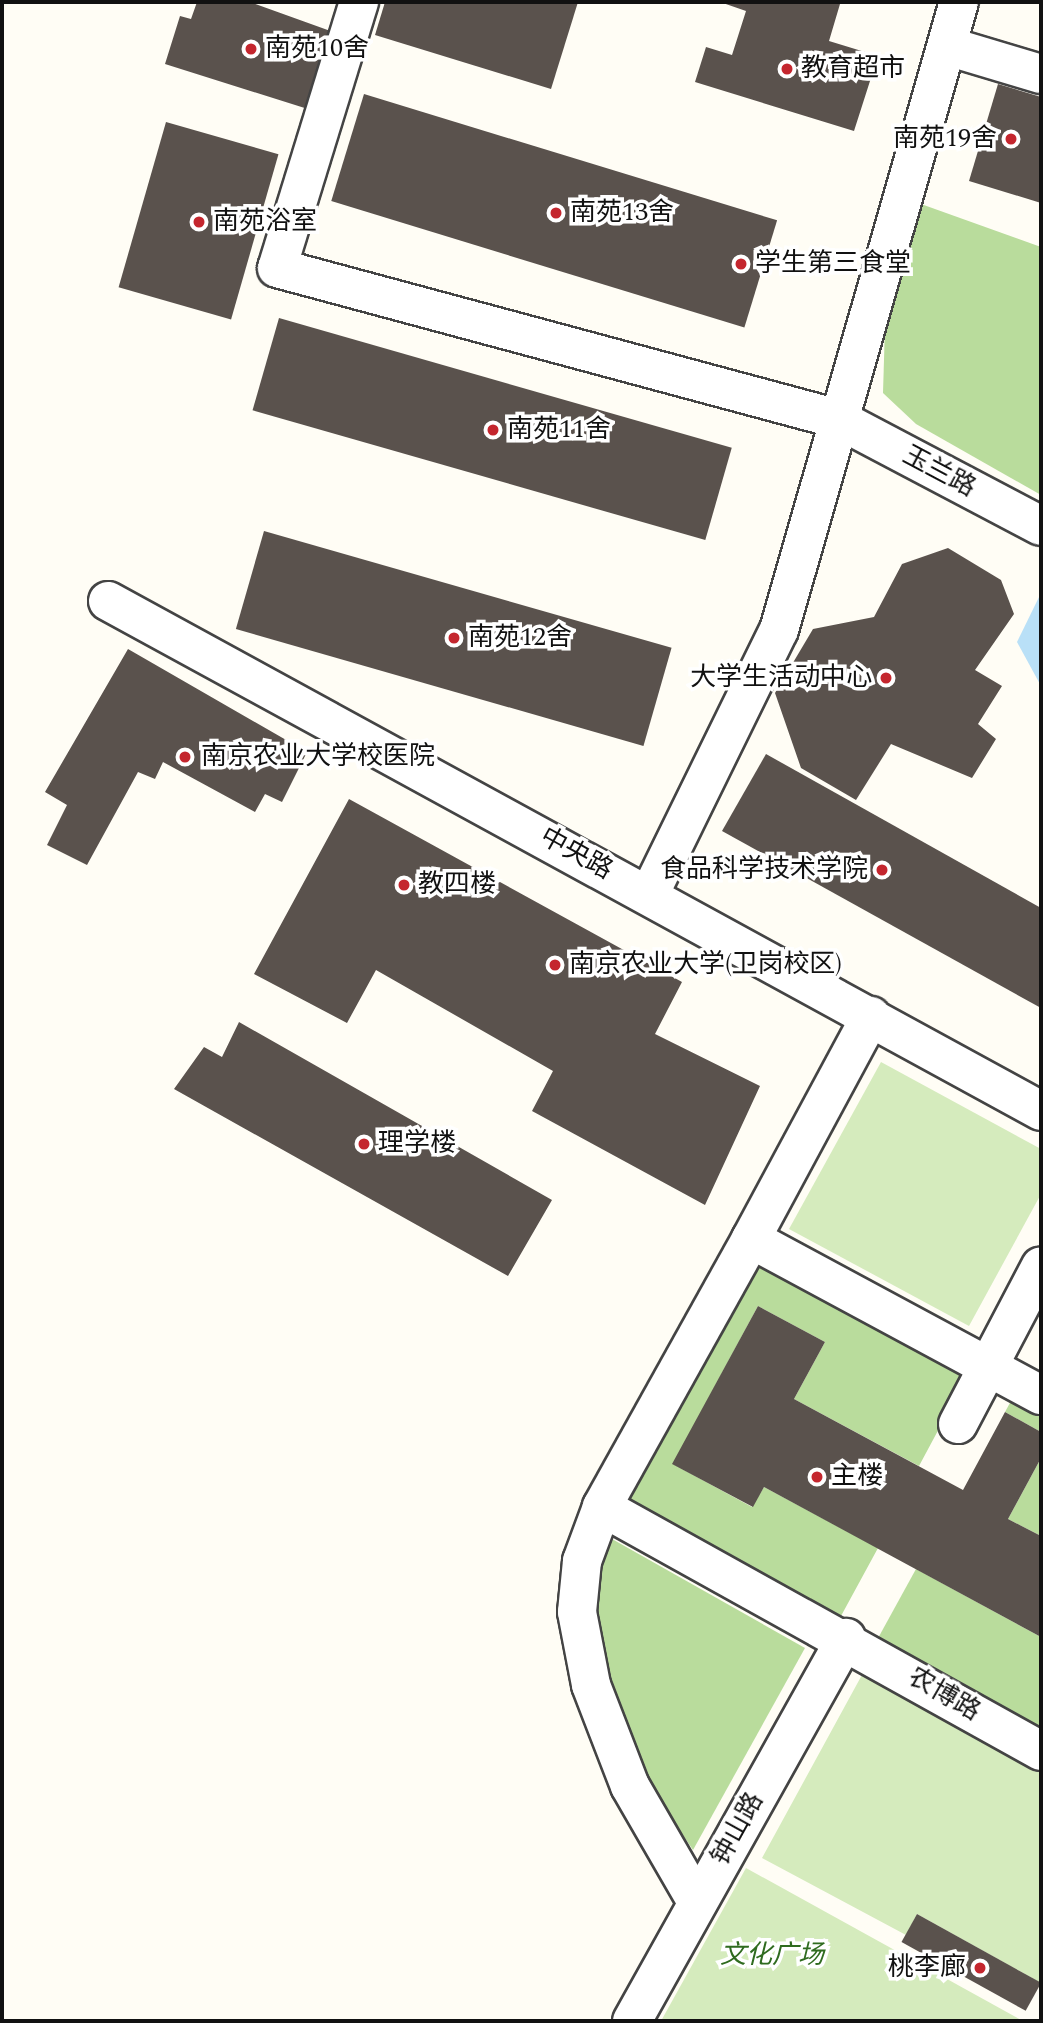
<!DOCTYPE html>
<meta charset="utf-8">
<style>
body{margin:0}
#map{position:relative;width:1043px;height:2023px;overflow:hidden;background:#fffdf5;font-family:Spectral,"Noto Sans SC",serif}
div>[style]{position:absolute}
.green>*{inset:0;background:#d5ebbd}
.forest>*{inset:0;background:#b9dc9c}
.water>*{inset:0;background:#b9e0f7}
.building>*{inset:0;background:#5a524d;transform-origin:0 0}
.roads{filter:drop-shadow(2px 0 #444) drop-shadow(-2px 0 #444) drop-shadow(0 2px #444) drop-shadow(0 -2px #444)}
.minor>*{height:38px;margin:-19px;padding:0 19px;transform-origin:19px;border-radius:19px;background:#fff}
.dots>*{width:19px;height:19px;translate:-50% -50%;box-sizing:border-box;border:4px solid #fff;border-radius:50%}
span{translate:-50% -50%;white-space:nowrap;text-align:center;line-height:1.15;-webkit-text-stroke:7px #fff;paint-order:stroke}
.poi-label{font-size:26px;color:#111}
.left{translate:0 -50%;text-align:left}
.right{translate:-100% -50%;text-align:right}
.street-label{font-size:26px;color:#111}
.park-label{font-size:26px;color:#2f6b1f;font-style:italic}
.frame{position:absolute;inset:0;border:4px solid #111;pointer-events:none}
</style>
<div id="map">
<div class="green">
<i style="clip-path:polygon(881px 1062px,1041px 1149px,1041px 1194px,969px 1326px,789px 1229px)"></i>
<i style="clip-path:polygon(863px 1673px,1041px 1773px,1041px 1983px,917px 1914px,906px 1935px,762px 1858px)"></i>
<i style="clip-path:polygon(746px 1868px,1023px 2021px,661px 2021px)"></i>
</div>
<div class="forest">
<i style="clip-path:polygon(921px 204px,1041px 247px,1041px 495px,916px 424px,883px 393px,885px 326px)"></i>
<i style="clip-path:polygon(754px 1251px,971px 1369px,919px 1466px,794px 1399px,825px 1342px,758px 1306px,673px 1464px,752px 1507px,764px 1487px,878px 1548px,841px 1616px,619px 1494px)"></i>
<i style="clip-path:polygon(1017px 1390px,1041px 1404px,1041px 1432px,1005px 1412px)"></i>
<i style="clip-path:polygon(1041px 1458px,1041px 1536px,1008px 1519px)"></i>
<i style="clip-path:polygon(605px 1535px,805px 1648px,693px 1850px,637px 1767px,591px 1624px)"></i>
<i style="clip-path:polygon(916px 1569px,1041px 1637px,1041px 1731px,877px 1640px)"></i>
</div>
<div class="water">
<i style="clip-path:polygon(1041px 593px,1041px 686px,1017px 642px)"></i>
</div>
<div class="building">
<i style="clip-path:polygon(197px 2px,250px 2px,336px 33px,311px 110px,165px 64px,180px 16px,191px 19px)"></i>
<i style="clip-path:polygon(385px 2px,578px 2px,551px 89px,375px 35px)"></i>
<i style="clip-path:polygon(720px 2px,840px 4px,829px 41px,878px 56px,854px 131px,695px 82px,706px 47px,732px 55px,746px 11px)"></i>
<i style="clip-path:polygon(998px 84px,1041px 97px,1041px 203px,969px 181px)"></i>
<i style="left:364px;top:94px;width:432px;height:112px;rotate:17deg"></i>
<i style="left:166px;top:122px;width:117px;height:172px;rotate:16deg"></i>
<i style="left:279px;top:318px;width:471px;height:96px;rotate:16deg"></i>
<i style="left:264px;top:531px;width:424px;height:102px;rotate:16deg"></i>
<i style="clip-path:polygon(948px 548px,1001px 580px,1014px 614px,975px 670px,1002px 686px,978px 724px,996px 739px,972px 778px,891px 744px,856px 800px,801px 768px,775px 693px,813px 629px,874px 617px,902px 564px)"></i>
<i style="clip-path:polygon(128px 649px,307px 752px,282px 802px,265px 794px,255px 812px,163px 762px,155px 779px,138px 772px,87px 865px,47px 845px,67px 805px,45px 792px)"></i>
<i style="clip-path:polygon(766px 754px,1041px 908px,1041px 1008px,722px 831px)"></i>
<i style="clip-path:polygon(349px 799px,682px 982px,655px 1034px,760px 1086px,705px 1205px,532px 1111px,553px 1071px,376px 970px,347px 1023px,254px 974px)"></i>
<i style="clip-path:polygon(239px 1022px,552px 1200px,508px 1276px,174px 1089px,204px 1047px,222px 1057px)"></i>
<i style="clip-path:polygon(758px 1306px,825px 1342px,794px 1399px,963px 1490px,1005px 1412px,1041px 1432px,1041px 1458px,1008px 1519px,1041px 1536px,1041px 1637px,764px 1487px,753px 1507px,672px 1464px)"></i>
<i style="left:917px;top:1914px;width:142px;height:32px;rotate:29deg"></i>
</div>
<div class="roads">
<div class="minor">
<i style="left:359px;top:2px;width:278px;rotate:107.1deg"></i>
<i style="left:277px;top:268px;width:581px;rotate:15.06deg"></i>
<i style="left:838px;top:419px;width:229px;rotate:27.8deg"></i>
<i style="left:947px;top:46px;width:98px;rotate:16.6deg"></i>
<i style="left:108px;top:601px;width:1063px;rotate:28.66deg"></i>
<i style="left:649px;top:895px;width:295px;rotate:-63.9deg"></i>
<i style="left:779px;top:630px;width:653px;rotate:-74.01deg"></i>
<i style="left:871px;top:1016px;width:253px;rotate:118.3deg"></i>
<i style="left:751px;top:1239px;width:329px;rotate:28.3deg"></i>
<i style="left:751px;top:1239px;width:307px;rotate:119.1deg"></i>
<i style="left:602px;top:1507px;width:502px;rotate:29.07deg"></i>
<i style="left:958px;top:1424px;width:178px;rotate:-62.3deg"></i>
<i style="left:602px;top:1507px;width:58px;rotate:110.3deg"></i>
<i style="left:582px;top:1561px;width:51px;rotate:95.6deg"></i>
<i style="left:577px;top:1612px;width:74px;rotate:79.1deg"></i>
<i style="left:591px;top:1685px;width:108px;rotate:68.9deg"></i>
<i style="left:630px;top:1786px;width:134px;rotate:60deg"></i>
<i style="left:632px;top:2021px;width:439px;rotate:-60.8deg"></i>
</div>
</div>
<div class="dots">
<i style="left:251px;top:49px;background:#c4262e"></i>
<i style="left:787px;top:69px;background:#c4262e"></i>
<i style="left:1011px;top:139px;background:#c4262e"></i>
<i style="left:556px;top:213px;background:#c4262e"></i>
<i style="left:199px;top:222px;background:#c4262e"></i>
<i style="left:741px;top:264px;background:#c4262e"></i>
<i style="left:493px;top:430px;background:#c4262e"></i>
<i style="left:454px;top:638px;background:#c4262e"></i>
<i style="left:886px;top:678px;background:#c4262e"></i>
<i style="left:185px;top:757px;background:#c4262e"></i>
<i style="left:882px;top:870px;background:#c4262e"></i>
<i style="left:404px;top:885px;background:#c4262e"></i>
<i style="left:555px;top:965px;background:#c4262e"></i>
<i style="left:364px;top:1144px;background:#c4262e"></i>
<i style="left:817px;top:1477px;background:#c4262e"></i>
<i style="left:980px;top:1968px;background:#c4262e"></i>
</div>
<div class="poi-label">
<span class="left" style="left:265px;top:49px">南苑10舍</span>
<span class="left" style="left:801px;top:69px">教育超市</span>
<span class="right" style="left:997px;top:139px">南苑19舍</span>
<span class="left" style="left:570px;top:213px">南苑13舍</span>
<span class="left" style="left:213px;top:222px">南苑浴室</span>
<span class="left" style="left:755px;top:264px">学生第三食堂</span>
<span class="left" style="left:507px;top:430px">南苑11舍</span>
<span class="left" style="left:468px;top:638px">南苑12舍</span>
<span class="right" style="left:872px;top:678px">大学生活动中心</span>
<span class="left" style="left:201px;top:757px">南京农业大学校医院</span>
<span class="right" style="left:868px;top:870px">食品科学技术学院</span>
<span class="left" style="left:418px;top:885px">教四楼</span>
<span class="left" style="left:569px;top:965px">南京农业大学(卫岗校区)</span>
<span class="left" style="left:378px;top:1144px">理学楼</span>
<span class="left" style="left:831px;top:1477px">主楼</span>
<span class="right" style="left:966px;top:1968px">桃李廊</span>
</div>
<div class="street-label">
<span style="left:939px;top:472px;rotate:28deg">玉兰路</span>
<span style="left:576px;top:854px;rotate:29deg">中央路</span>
<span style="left:944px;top:1695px;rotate:30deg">农博路</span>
<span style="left:738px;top:1829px;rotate:-61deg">钟山路</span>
</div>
<div class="park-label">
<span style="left:772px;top:1956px">文化广场</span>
</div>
<div class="frame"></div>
</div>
